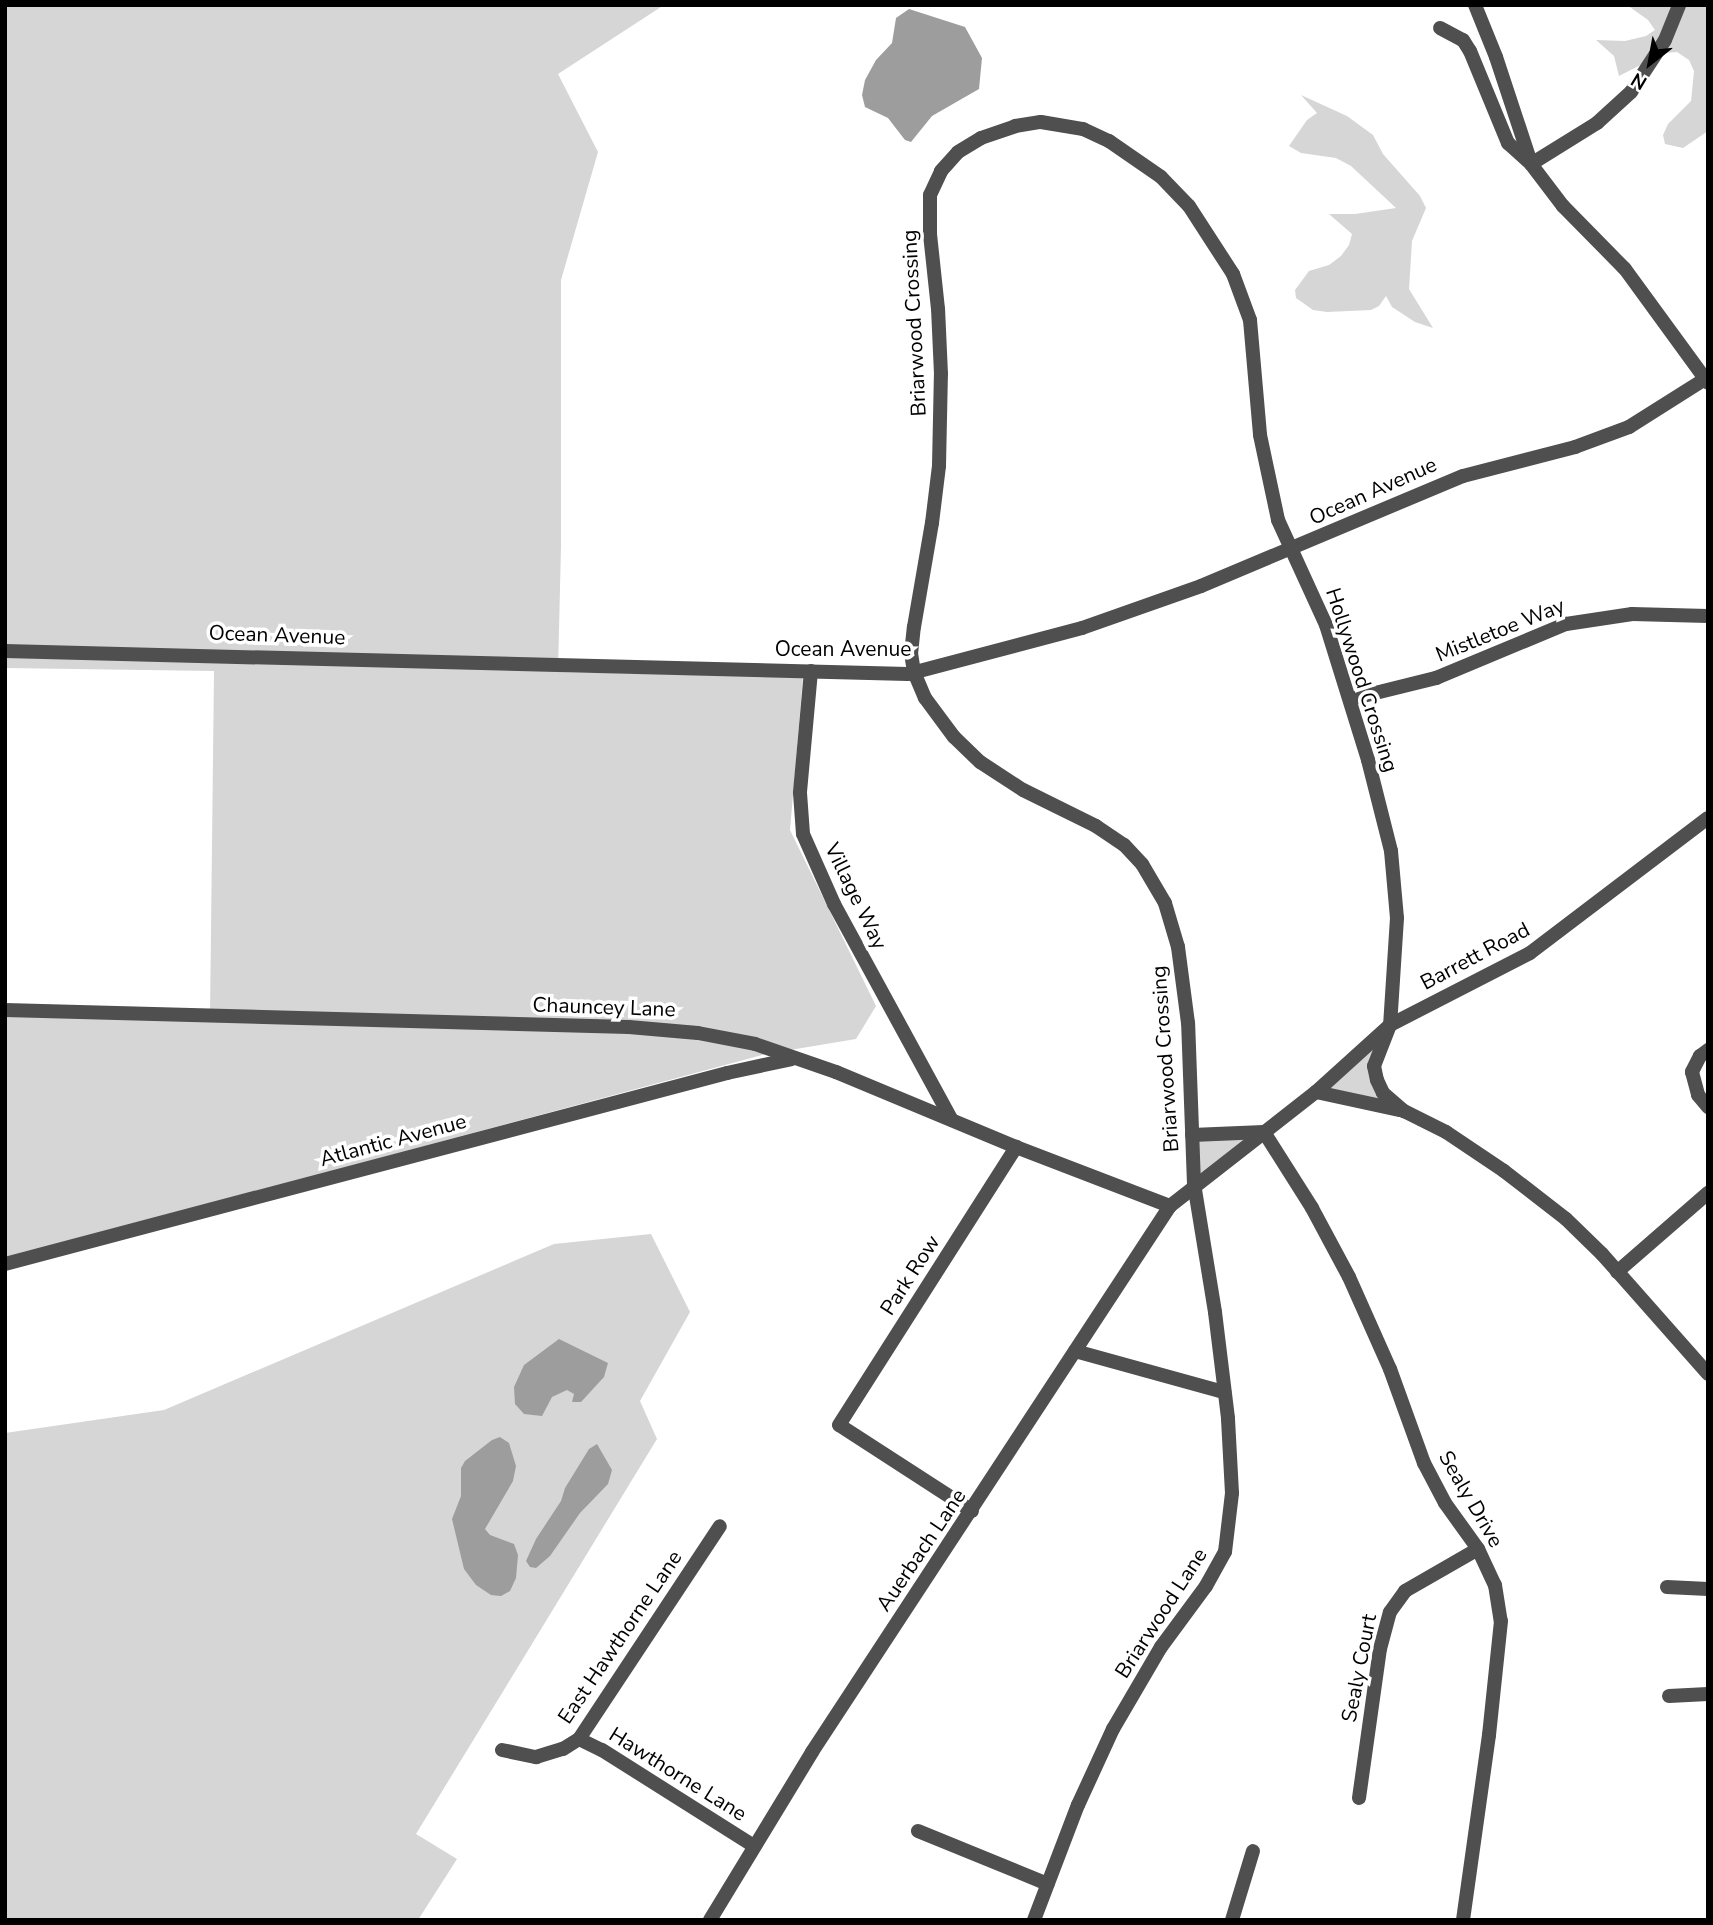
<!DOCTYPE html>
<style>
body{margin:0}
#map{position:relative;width:1713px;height:1925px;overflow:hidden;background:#fff;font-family:"Nunito Sans",sans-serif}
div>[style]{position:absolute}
.green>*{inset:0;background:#d6d6d6}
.water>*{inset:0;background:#9d9d9d}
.street>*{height:14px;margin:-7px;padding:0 7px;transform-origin:7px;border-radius:7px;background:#4f4f4f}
span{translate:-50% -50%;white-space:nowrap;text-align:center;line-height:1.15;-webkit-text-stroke:7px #fff;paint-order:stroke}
.street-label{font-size:21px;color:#000}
.frame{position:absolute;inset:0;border:7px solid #000;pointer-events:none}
.north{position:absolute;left:1615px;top:28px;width:70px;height:70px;-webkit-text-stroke:5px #fff;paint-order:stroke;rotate:211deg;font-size:19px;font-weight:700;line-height:28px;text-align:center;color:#000}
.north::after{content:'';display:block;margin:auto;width:24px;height:32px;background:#000;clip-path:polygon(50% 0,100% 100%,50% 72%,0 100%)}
</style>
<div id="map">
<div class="green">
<i style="clip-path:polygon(5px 5px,664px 5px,558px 74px,598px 152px,561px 280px,561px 546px,558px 672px,803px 677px,790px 830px,876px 1006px,856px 1039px,766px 1054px,5px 1259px,5px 1014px,210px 1017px,214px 671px,5px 668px)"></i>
<i style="clip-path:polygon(1627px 5px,1708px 5px,1708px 131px,1683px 148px,1665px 144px,1663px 135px,1668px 124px,1691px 101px,1694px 71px,1689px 60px,1677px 52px,1664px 53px,1619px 76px,1614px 56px,1596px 40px,1625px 41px,1646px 36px,1655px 30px,1648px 20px)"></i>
<i style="clip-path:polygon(1301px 95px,1347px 116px,1373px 135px,1383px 154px,1420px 196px,1426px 208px,1412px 241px,1409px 289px,1433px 328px,1415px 322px,1392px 307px,1386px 296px,1379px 306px,1371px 310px,1327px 312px,1313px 310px,1296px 298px,1295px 290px,1309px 271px,1329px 265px,1341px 256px,1349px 245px,1352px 234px,1329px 214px,1355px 214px,1396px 208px,1351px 166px,1336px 158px,1301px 153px,1289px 146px,1307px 120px,1317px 113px)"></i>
<i style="clip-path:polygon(1390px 1025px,1374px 1066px,1393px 1102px,1316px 1092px)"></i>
<i style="clip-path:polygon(1264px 1132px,1194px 1184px,1192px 1135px)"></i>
<i style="clip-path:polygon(651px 1234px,690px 1312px,640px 1401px,657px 1439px,416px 1834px,457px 1859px,418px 1920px,5px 1920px,5px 1433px,164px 1410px,554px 1244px)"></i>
</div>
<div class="water">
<i style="clip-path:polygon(909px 9px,965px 27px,982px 58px,979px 89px,932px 116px,911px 142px,905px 140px,888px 118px,865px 107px,862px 95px,865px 80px,876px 60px,892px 43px,896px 18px)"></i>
<i style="clip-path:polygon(559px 1339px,608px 1363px,604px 1377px,581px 1402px,572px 1402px,574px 1394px,567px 1390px,552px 1397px,542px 1416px,524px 1414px,515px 1404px,514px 1387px,524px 1365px)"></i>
<i style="clip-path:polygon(500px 1437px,509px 1443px,516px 1466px,513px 1481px,485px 1529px,490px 1535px,514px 1544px,518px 1555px,516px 1578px,510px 1591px,501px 1596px,491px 1595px,476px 1585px,464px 1569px,452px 1519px,461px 1496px,461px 1468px,465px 1461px,492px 1440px)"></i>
<i style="clip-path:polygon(597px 1444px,612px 1470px,608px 1484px,580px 1513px,550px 1556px,536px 1568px,530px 1567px,526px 1561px,536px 1539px,561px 1501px,565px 1488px,589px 1449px)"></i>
</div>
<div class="street">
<i style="left:1475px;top:5px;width:56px;rotate:68deg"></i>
<i style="left:1496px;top:57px;width:112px;rotate:71.7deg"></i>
<i style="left:1440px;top:28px;width:26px;rotate:28deg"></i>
<i style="left:1463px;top:40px;width:13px;rotate:58deg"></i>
<i style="left:1470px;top:51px;width:100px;rotate:67.6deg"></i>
<i style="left:1508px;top:143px;width:31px;rotate:42deg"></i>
<i style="left:1531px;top:164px;width:53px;rotate:52.7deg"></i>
<i style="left:1563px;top:206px;width:88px;rotate:45.5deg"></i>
<i style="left:1625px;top:269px;width:141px;rotate:53.9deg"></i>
<i style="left:1531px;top:164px;width:78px;rotate:-31.8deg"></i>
<i style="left:1597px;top:123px;width:46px;rotate:-42.4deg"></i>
<i style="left:1631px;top:92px;width:62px;rotate:-56.8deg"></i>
<i style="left:1665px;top:40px;width:38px;rotate:-68deg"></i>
<i style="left:5px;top:651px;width:903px;rotate:1.46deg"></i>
<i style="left:908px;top:674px;width:180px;rotate:-14.8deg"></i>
<i style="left:1082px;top:628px;width:126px;rotate:-19.4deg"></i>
<i style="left:1201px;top:586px;width:284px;rotate:-22.8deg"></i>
<i style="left:1463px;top:476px;width:116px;rotate:-14.5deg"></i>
<i style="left:1575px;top:447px;width:58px;rotate:-20.3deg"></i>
<i style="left:1629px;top:427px;width:93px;rotate:-32.3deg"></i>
<i style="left:811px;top:671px;width:122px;rotate:95.2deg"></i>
<i style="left:800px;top:793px;width:41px;rotate:85.8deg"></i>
<i style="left:803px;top:834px;width:77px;rotate:66.1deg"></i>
<i style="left:834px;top:904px;width:246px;rotate:61.4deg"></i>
<i style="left:1351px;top:699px;width:88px;rotate:-13.9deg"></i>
<i style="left:1436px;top:678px;width:141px;rotate:-22.6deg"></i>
<i style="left:1566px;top:624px;width:67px;rotate:-8.6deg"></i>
<i style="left:1632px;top:614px;width:76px;rotate:1.5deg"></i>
<i style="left:5px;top:1010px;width:624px;rotate:1.56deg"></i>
<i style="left:629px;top:1027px;width:69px;rotate:5deg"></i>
<i style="left:698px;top:1033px;width:58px;rotate:10.9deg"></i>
<i style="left:755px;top:1044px;width:86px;rotate:19.1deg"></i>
<i style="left:836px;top:1072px;width:195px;rotate:22.6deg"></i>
<i style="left:1016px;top:1147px;width:165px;rotate:21deg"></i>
<i style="left:1708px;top:1050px;width:10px;rotate:143deg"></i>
<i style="left:1700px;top:1056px;width:18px;rotate:117deg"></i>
<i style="left:1692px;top:1072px;width:24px;rotate:75deg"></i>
<i style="left:1698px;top:1095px;width:16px;rotate:50deg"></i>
<i style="left:1316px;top:1092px;width:85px;rotate:12.2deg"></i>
<i style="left:1264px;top:1132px;width:90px;rotate:57.7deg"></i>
<i style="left:1312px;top:1208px;width:78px;rotate:61.8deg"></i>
<i style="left:1349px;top:1277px;width:101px;rotate:66deg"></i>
<i style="left:1390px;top:1369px;width:100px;rotate:70.1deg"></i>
<i style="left:1424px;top:1463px;width:45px;rotate:62.3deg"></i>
<i style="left:1445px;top:1503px;width:57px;rotate:54.3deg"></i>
<i style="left:1478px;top:1549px;width:40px;rotate:65deg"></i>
<i style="left:1495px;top:1585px;width:36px;rotate:81deg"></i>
<i style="left:1501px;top:1621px;width:115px;rotate:96deg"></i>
<i style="left:1489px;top:1735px;width:187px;rotate:98deg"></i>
<i style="left:1192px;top:1135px;width:72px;rotate:-2.4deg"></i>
<i style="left:5px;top:1264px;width:747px;rotate:-14.82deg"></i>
<i style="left:727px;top:1073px;width:66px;rotate:-12.2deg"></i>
<i style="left:1617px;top:1272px;width:121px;rotate:-41deg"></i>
<i style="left:1075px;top:1351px;width:155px;rotate:15.4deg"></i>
<i style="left:972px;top:1511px;width:158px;rotate:-147.1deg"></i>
<i style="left:839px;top:1425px;width:330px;rotate:-57.5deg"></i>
<i style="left:1667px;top:1587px;width:41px;rotate:2.8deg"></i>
<i style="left:1669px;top:1696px;width:39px;rotate:-3deg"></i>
<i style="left:579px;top:1739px;width:25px;rotate:26deg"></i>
<i style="left:602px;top:1750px;width:180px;rotate:32.3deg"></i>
<i style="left:502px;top:1750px;width:35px;rotate:12deg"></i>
<i style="left:536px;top:1757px;width:28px;rotate:-17deg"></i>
<i style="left:563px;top:1749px;width:19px;rotate:-32deg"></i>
<i style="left:579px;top:1739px;width:255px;rotate:-56.5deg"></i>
<i style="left:1359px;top:1798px;width:150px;rotate:-82deg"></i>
<i style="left:1380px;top:1649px;width:38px;rotate:-75deg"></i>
<i style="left:1390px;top:1612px;width:26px;rotate:-54deg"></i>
<i style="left:1405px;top:1591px;width:84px;rotate:-29.9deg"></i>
<i style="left:918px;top:1831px;width:140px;rotate:22.2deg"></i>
<i style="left:710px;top:1920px;width:197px;rotate:-58.7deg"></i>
<i style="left:812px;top:1752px;width:653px;rotate:-56.75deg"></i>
<i style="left:1170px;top:1206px;width:185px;rotate:-38deg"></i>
<i style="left:1316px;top:1092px;width:100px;rotate:-42.2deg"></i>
<i style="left:1390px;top:1025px;width:157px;rotate:-27.2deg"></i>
<i style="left:1530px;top:953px;width:223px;rotate:-37.2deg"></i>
<i style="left:1034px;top:1920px;width:123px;rotate:-69.1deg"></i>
<i style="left:1078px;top:1805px;width:84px;rotate:-65.3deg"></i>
<i style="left:1113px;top:1729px;width:95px;rotate:-59.7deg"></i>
<i style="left:1161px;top:1647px;width:76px;rotate:-53.6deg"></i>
<i style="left:1206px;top:1586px;width:39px;rotate:-61deg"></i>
<i style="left:1225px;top:1552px;width:59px;rotate:-83.2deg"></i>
<i style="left:1232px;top:1493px;width:75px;rotate:-93.1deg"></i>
<i style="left:1228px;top:1418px;width:107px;rotate:-97deg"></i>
<i style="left:1215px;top:1312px;width:130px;rotate:-99.3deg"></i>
<i style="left:1194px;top:1184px;width:161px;rotate:-92.1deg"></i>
<i style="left:1188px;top:1023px;width:77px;rotate:-97.5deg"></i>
<i style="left:1178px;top:947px;width:46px;rotate:-106.5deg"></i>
<i style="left:1165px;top:903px;width:45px;rotate:-120.5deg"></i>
<i style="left:1142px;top:864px;width:26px;rotate:-133deg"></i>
<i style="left:1124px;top:845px;width:34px;rotate:-146deg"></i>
<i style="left:1096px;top:826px;width:81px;rotate:-153.7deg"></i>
<i style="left:1023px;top:790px;width:51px;rotate:-146.9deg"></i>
<i style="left:980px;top:762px;width:36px;rotate:-136deg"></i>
<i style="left:954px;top:737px;width:49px;rotate:-126.6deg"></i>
<i style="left:925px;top:698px;width:28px;rotate:-113deg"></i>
<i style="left:914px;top:672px;width:18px;rotate:-99deg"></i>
<i style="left:911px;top:654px;width:27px;rotate:-84deg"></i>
<i style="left:914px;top:627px;width:106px;rotate:-80.2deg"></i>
<i style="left:932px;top:523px;width:57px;rotate:-83deg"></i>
<i style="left:939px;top:466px;width:92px;rotate:-88.8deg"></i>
<i style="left:941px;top:374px;width:65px;rotate:-92.6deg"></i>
<i style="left:938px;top:309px;width:75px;rotate:-96.1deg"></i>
<i style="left:930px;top:234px;width:39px;rotate:-90deg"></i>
<i style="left:930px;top:195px;width:26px;rotate:-65deg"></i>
<i style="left:941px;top:171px;width:25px;rotate:-48deg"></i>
<i style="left:958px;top:152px;width:27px;rotate:-31deg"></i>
<i style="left:981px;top:138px;width:36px;rotate:-19deg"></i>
<i style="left:1015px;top:126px;width:26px;rotate:-9deg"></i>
<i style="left:1041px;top:122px;width:43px;rotate:9.5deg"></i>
<i style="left:1083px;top:129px;width:29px;rotate:25deg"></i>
<i style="left:1109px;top:141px;width:63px;rotate:34.7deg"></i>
<i style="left:1161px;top:177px;width:40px;rotate:46deg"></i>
<i style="left:1189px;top:206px;width:81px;rotate:57.1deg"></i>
<i style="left:1233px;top:274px;width:49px;rotate:69.7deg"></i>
<i style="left:1250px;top:320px;width:115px;rotate:85deg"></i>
<i style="left:1260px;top:435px;width:87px;rotate:78deg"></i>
<i style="left:1278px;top:520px;width:115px;rotate:65.4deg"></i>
<i style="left:1326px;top:625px;width:141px;rotate:72.7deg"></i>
<i style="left:1368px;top:760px;width:94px;rotate:75.8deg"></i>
<i style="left:1391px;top:851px;width:67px;rotate:84.9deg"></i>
<i style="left:1397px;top:918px;width:107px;rotate:93.7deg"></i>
<i style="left:1390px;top:1025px;width:44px;rotate:111.3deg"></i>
<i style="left:1374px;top:1066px;width:14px;rotate:78deg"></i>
<i style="left:1377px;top:1080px;width:14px;rotate:65deg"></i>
<i style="left:1383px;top:1093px;width:28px;rotate:41deg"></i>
<i style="left:1404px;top:1111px;width:47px;rotate:26.6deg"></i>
<i style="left:1446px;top:1132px;width:70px;rotate:33.9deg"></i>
<i style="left:1504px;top:1171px;width:78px;rotate:37.7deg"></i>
<i style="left:1566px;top:1219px;width:50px;rotate:44.2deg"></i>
<i style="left:1602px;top:1254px;width:160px;rotate:48.5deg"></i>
<i style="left:1232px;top:1920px;width:72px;rotate:-73.1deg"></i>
</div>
<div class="street-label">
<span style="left:914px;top:323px;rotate:-93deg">Briarwood Crossing</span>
<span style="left:1373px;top:491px;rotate:-24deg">Ocean Avenue</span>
<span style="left:1500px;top:630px;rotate:-22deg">Mistletoe Way</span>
<span style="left:277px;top:635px;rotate:2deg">Ocean Avenue</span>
<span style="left:843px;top:649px">Ocean Avenue</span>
<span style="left:1362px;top:680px;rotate:72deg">Hollywood Crossing</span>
<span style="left:856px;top:896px;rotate:64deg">Village Way</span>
<span style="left:1475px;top:956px;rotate:-28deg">Barrett Road</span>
<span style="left:604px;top:1007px;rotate:2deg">Chauncey Lane</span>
<span style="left:1165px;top:1059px;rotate:-94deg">Briarwood Crossing</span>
<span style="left:393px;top:1140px;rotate:-15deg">Atlantic Avenue</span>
<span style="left:910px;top:1275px;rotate:-57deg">Park Row</span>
<span style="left:1471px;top:1499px;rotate:60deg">Sealy Drive</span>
<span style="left:921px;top:1550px;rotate:-56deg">Auerbach Lane</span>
<span style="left:1161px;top:1613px;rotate:-57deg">Briarwood Lane</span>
<span style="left:620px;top:1637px;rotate:-56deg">East Hawthorne Lane</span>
<span style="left:1359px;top:1668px;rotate:-79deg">Sealy Court</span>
<span style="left:678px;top:1774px;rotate:32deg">Hawthorne Lane</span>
</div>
<div class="frame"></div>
<div class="north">N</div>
</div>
